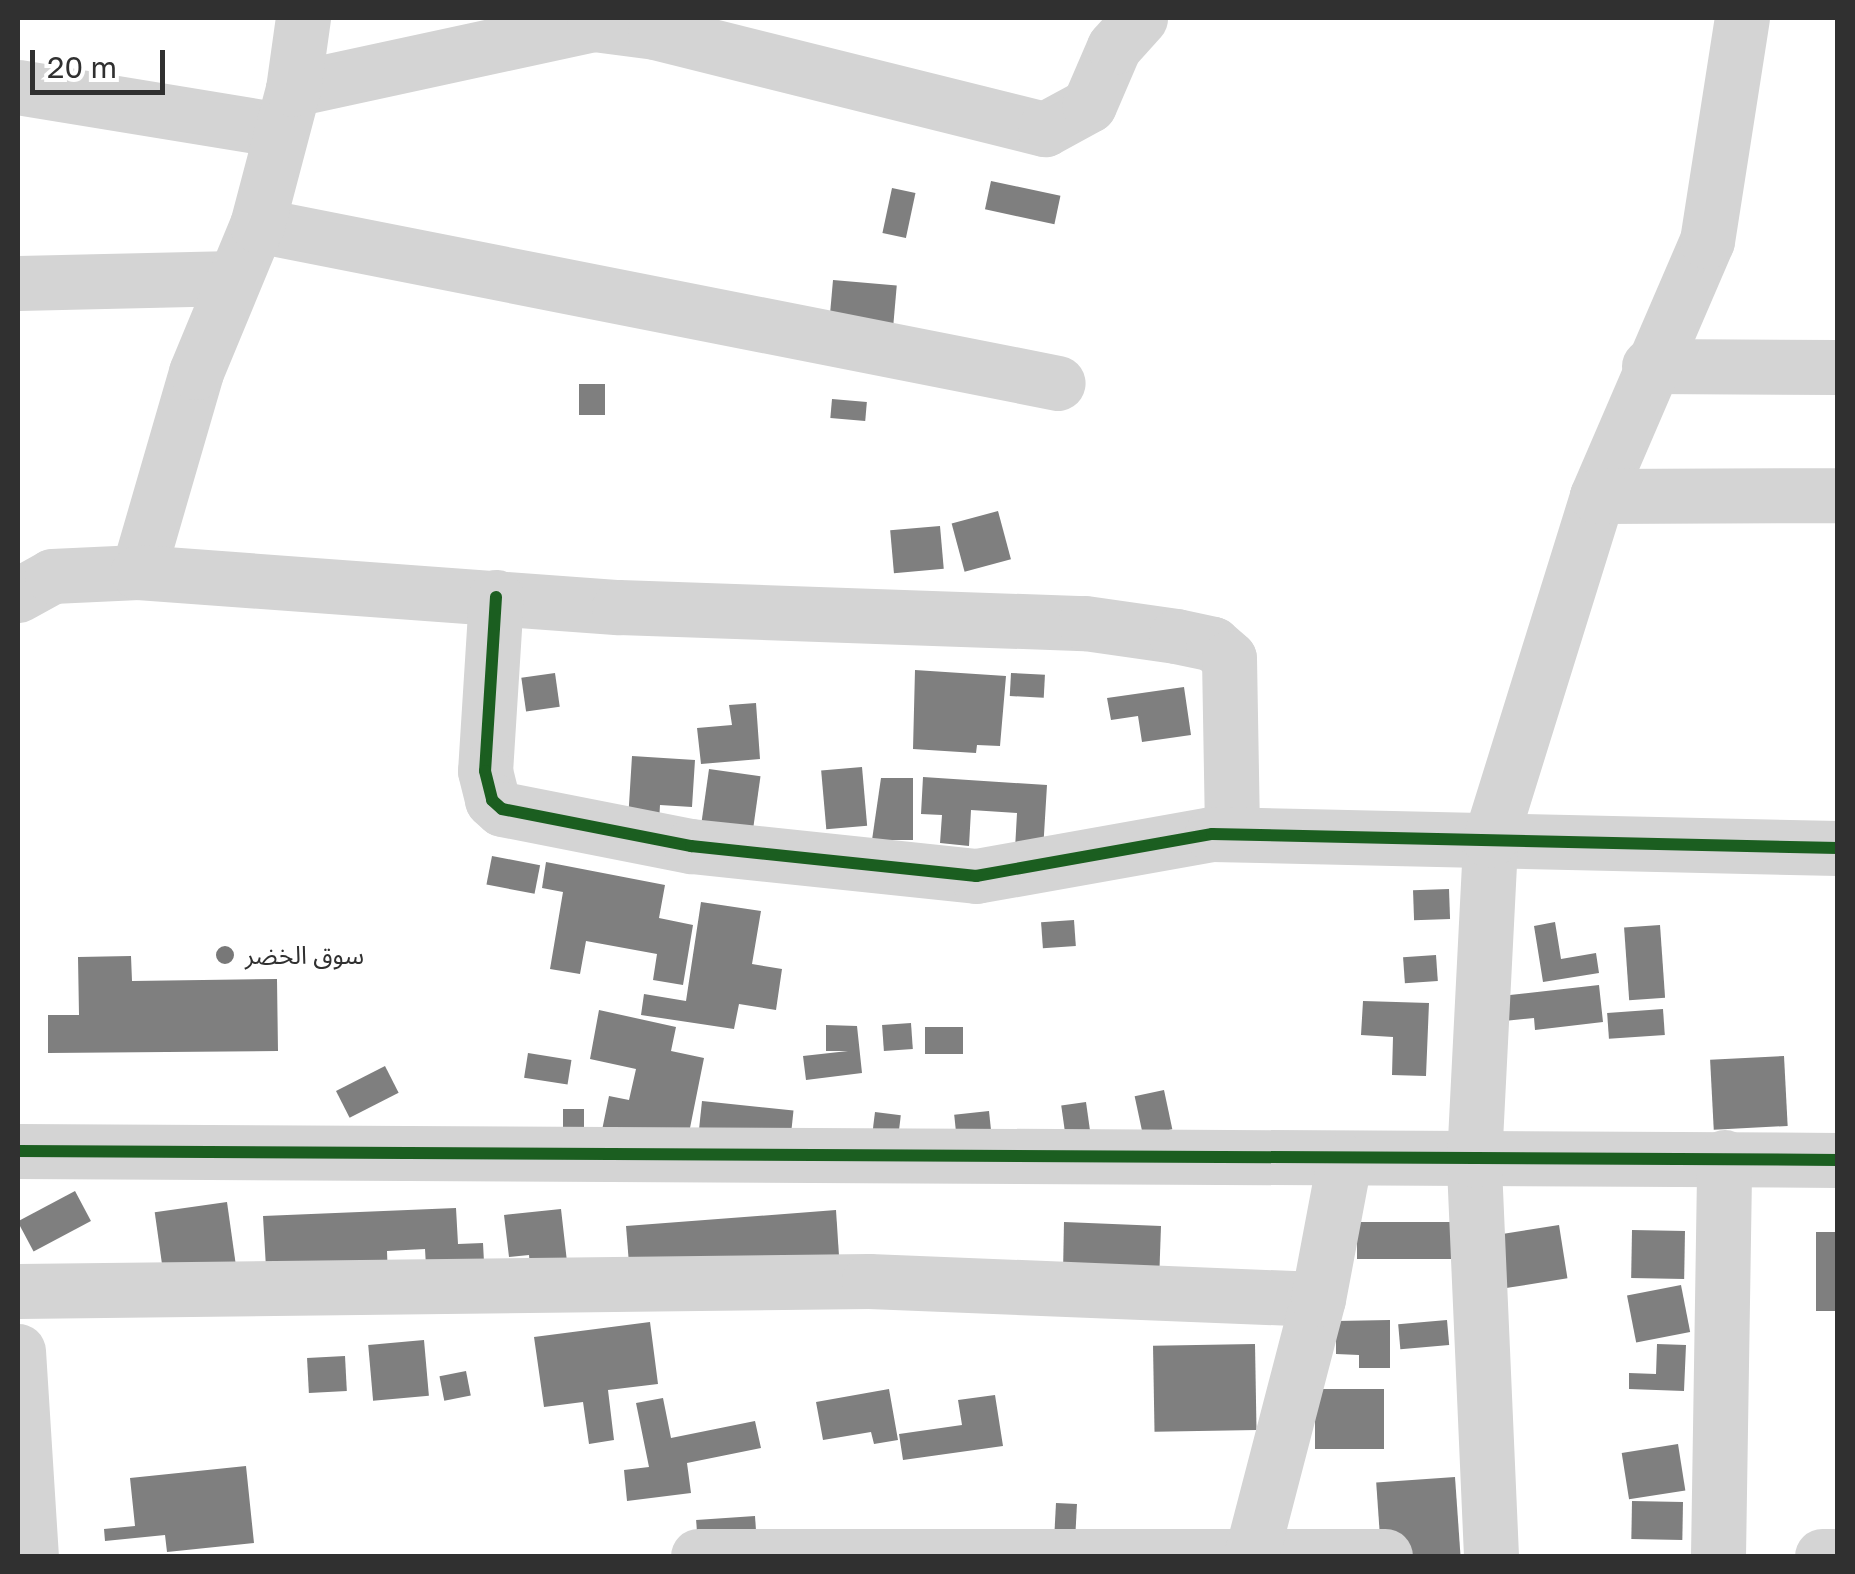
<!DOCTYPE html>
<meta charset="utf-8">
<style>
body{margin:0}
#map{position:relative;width:1855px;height:1574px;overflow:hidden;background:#fff;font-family:"Golos Text","Noto Sans Arabic",sans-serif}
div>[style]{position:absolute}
.building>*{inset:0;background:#7f7f7f;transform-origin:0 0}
.minor>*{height:55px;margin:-27.5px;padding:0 27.5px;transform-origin:27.5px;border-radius:27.5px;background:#d4d4d4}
.cycleway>*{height:12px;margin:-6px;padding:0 6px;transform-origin:6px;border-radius:6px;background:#1b5e20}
.dots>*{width:28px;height:28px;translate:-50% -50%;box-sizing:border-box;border:5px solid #fff;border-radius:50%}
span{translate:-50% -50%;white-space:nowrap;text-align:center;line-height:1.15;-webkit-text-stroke:10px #fff;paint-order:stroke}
.poi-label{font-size:25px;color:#303030}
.left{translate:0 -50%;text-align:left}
.frame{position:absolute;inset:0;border:20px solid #303030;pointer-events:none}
.scale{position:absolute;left:30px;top:50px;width:135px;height:45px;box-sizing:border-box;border:5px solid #303030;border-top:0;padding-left:12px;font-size:30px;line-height:35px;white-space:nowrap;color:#303030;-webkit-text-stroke:8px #fff;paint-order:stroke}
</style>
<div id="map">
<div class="building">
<i style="left:991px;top:181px;width:71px;height:29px;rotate:12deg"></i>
<i style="left:892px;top:188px;width:24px;height:46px;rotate:12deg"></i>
<i style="left:833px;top:280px;width:64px;height:59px;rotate:5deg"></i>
<i style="left:579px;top:384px;width:26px;height:31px"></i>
<i style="left:832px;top:399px;width:35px;height:19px;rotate:5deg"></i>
<i style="left:998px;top:511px;width:50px;height:48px;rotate:75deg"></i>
<i style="left:940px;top:526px;width:43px;height:50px;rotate:85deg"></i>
<i style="clip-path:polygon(915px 670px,1006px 676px,1000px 746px,977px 745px,976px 753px,913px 749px)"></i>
<i style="left:555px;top:673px;width:34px;height:34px;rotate:82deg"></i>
<i style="left:1011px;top:673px;width:34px;height:23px;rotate:3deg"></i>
<i style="clip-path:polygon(1184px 687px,1191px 735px,1142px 742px,1138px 716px,1111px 720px,1107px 698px)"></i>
<i style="clip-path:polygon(756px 703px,760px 759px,701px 764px,697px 728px,732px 725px,729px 705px)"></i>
<i style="clip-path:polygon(632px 756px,695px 760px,692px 807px,660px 805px,658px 839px,627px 837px)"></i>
<i style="left:862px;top:767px;width:59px;height:41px;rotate:85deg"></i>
<i style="left:709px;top:769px;width:52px;height:85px;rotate:8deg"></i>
<i style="clip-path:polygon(923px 777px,1047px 785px,1043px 851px,1015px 849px,1017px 813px,971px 810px,969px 846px,940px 843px,942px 815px,921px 814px)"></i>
<i style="clip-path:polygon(881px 778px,913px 778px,913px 840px,872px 840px)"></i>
<i style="left:492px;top:856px;width:49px;height:29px;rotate:11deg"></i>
<i style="clip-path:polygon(546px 862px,665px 885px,659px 918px,693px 925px,683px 985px,653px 980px,657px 954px,586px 941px,580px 974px,550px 969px,563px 892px,542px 888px)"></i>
<i style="left:1449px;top:889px;width:30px;height:36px;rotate:88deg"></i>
<i style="clip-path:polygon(701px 902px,761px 911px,752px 964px,782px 969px,776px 1010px,739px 1004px,734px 1029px,641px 1015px,644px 994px,686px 1001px)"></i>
<i style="left:1074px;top:920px;width:26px;height:33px;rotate:86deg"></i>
<i style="clip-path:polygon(1555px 922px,1561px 959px,1596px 953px,1599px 973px,1543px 982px,1534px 926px)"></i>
<i style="left:1660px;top:925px;width:73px;height:36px;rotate:86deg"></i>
<i style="left:1436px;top:955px;width:26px;height:33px;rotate:86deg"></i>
<i style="clip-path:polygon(131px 956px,132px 981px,277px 979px,278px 1051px,48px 1053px,48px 1015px,79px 1015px,78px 957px)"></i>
<i style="clip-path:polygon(1599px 985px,1603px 1022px,1535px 1030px,1534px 1018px,1504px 1021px,1501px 996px)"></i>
<i style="clip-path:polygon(1363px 1001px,1429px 1003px,1426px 1076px,1392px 1075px,1393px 1037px,1361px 1035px)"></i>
<i style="left:1663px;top:1009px;width:26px;height:56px;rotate:86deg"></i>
<i style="clip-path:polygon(599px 1010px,676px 1027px,671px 1051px,704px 1058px,684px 1158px,600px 1140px,609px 1096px,629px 1100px,636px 1069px,590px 1059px)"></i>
<i style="left:911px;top:1023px;width:26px;height:29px;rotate:86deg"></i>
<i style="clip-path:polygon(826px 1025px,857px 1026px,862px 1073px,806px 1080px,803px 1056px,848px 1051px,826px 1051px)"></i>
<i style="left:925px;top:1027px;width:38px;height:27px"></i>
<i style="left:528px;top:1053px;width:44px;height:25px;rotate:9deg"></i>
<i style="left:1784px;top:1056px;width:70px;height:74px;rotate:87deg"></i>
<i style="left:385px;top:1066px;width:30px;height:55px;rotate:63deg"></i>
<i style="left:1164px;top:1090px;width:40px;height:30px;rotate:78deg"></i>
<i style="left:702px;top:1101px;width:92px;height:62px;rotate:6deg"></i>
<i style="left:1086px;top:1102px;width:53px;height:25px;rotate:82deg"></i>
<i style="left:563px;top:1109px;width:21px;height:44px"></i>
<i style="left:989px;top:1111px;width:27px;height:35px;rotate:84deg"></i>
<i style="left:875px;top:1112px;width:26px;height:30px;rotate:7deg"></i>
<i style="left:75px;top:1191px;width:34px;height:65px;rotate:62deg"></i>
<i style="left:227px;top:1202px;width:82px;height:73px;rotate:82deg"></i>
<i style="clip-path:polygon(456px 1208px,458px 1244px,483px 1243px,485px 1281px,427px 1284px,425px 1249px,387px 1251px,388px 1279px,267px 1285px,263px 1216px)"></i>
<i style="clip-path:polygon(561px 1209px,570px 1288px,532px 1292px,529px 1255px,509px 1257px,504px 1215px)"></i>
<i style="clip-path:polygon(836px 1210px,839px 1256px,632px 1301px,626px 1226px)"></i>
<i style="clip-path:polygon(1064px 1222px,1161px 1226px,1158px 1311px,1063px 1273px)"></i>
<i style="left:1357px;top:1222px;width:94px;height:37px"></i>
<i style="left:1559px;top:1225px;width:54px;height:67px;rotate:81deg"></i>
<i style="left:1632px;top:1230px;width:53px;height:48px;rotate:1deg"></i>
<i style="left:1816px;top:1232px;width:22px;height:79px"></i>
<i style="left:1681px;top:1285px;width:48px;height:55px;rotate:79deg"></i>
<i style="clip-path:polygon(1390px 1320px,1390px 1368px,1359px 1368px,1359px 1355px,1336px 1354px,1336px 1321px)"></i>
<i style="left:1447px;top:1320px;width:25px;height:49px;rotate:85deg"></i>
<i style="clip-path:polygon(650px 1322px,658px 1384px,608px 1390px,614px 1440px,589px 1444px,583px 1402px,544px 1407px,534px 1337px)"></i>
<i style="left:424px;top:1340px;width:56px;height:56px;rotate:85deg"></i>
<i style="left:1255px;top:1344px;width:86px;height:102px;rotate:89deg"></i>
<i style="clip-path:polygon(1657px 1344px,1686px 1345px,1684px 1391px,1629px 1389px,1629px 1373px,1656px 1374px)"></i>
<i style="left:345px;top:1356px;width:35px;height:38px;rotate:87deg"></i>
<i style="left:466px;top:1371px;width:25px;height:27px;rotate:79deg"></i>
<i style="clip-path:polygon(889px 1389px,898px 1440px,874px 1444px,871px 1432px,823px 1440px,816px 1402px)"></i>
<i style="left:1315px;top:1389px;width:69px;height:60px"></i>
<i style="clip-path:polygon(995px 1395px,1003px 1446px,903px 1460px,899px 1434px,962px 1425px,958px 1400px)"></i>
<i style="clip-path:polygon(663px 1398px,671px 1438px,755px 1421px,761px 1448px,687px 1463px,691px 1493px,627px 1501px,624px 1470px,649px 1467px,636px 1403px)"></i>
<i style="left:1678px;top:1444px;width:47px;height:57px;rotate:81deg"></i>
<i style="clip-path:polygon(246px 1466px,254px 1543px,167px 1552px,165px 1535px,105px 1541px,104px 1529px,135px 1526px,130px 1478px)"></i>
<i style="left:1455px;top:1477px;width:78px;height:79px;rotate:86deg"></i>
<i style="left:1632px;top:1501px;width:51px;height:38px;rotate:1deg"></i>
<i style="left:1056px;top:1503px;width:21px;height:27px;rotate:3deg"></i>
<i style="left:755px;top:1516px;width:28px;height:59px;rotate:86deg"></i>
</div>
<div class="minor">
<i style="left:18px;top:87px;width:267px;rotate:9.3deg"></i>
<i style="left:293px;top:89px;width:308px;rotate:-12.2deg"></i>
<i style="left:594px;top:24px;width:62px;rotate:7.5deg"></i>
<i style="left:655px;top:32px;width:402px;rotate:14deg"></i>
<i style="left:1045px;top:129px;width:50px;rotate:-28.6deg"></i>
<i style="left:1089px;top:105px;width:63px;rotate:-66.7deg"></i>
<i style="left:1114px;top:47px;width:39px;rotate:-48deg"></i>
<i style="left:257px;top:225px;width:816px;rotate:11.16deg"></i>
<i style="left:18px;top:283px;width:216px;rotate:-1.3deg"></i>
<i style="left:1649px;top:366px;width:189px;rotate:0.3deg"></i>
<i style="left:1597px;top:496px;width:278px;rotate:-66.7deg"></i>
<i style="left:1707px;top:241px;width:226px;rotate:-81.1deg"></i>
<i style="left:138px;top:572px;width:208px;rotate:-73.8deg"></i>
<i style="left:196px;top:372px;width:159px;rotate:-67.5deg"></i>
<i style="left:257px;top:225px;width:141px;rotate:-75.2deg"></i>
<i style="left:293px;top:89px;width:72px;rotate:-82deg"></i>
<i style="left:18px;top:595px;width:39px;rotate:-29deg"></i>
<i style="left:52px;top:576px;width:86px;rotate:-2.7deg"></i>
<i style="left:138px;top:572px;width:482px;rotate:4.2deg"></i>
<i style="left:619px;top:607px;width:466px;rotate:2deg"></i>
<i style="left:1085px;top:623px;width:92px;rotate:8.1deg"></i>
<i style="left:1176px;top:636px;width:38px;rotate:12deg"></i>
<i style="left:1213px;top:644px;width:21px;rotate:41deg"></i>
<i style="left:1229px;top:658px;width:176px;rotate:89deg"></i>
<i style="left:496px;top:597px;width:174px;rotate:93.6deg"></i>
<i style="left:485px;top:771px;width:30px;rotate:76deg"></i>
<i style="left:492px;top:800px;width:13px;rotate:42deg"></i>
<i style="left:502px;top:809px;width:193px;rotate:11.1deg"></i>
<i style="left:691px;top:846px;width:287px;rotate:6deg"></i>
<i style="left:976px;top:876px;width:240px;rotate:-10.1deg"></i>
<i style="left:1212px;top:834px;width:626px;rotate:1.28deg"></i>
<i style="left:18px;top:1151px;width:1820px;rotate:0.28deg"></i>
<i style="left:18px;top:1291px;width:851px;rotate:-0.67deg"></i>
<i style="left:869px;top:1281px;width:449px;rotate:2.3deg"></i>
<i style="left:18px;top:1351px;width:205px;rotate:86.4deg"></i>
<i style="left:698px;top:1556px;width:687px"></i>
<i style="left:1251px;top:1556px;width:266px;rotate:-75.4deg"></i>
<i style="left:1318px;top:1299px;width:140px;rotate:-79.3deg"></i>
<i style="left:1491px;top:1556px;width:396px;rotate:-92.5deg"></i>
<i style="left:1474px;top:1160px;width:320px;rotate:-87.1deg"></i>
<i style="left:1490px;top:840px;width:360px;rotate:-72.7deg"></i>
<i style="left:1597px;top:496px;width:241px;rotate:-0.2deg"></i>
<i style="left:1718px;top:1556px;width:399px;rotate:-89.1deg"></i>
<i style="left:1822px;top:1556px;width:15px"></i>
</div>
<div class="cycleway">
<i style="left:496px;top:597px;width:174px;rotate:93.6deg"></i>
<i style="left:485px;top:771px;width:30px;rotate:76deg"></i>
<i style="left:492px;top:800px;width:13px;rotate:42deg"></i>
<i style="left:502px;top:809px;width:193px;rotate:11.1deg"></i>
<i style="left:691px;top:846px;width:287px;rotate:6deg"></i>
<i style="left:976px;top:876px;width:240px;rotate:-10.1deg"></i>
<i style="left:1212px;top:834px;width:626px;rotate:1.28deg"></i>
<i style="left:18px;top:1151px;width:1820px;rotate:0.28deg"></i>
</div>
<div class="dots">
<i style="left:225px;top:955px;background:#787878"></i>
</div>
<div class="poi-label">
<span class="left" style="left:245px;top:955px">سوق الخضر</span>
</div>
<div class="frame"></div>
<div class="scale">20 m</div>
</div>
